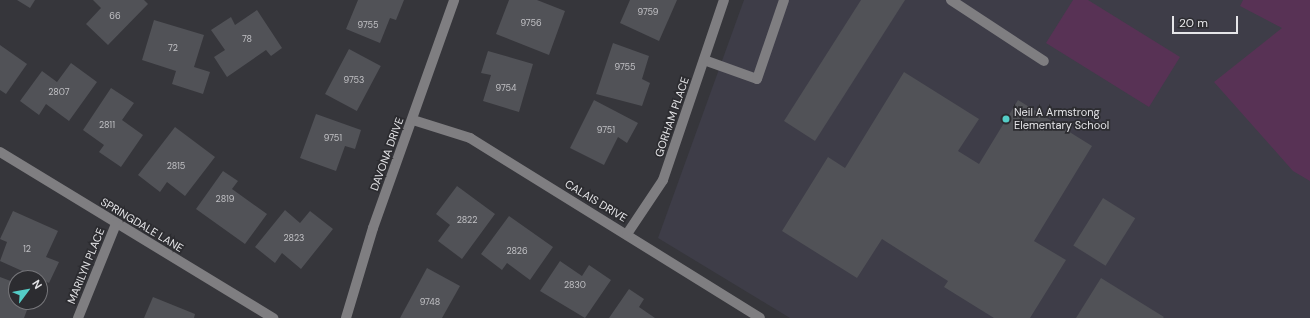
<!DOCTYPE html>
<style>
body{margin:0}
#map{position:relative;width:1310px;height:318px;overflow:hidden;background:#36363b;font-family:"DM Sans",sans-serif}
div>[style]{position:absolute}
.built>*{inset:0;background:#3e3d48}
.green>*{inset:0;background:#583255}
.building>*{inset:0;background:#515257;transform-origin:0 0}
.minor>*{height:10px;margin:-5px;padding:0 5px;transform-origin:5px;border-radius:5px;background:#7f7e81}
.dots>*{width:11px;height:11px;translate:-50% -50%;box-sizing:border-box;border:2px solid #2c2c30;border-radius:50%}
span{translate:-50% -50%;white-space:nowrap;text-align:center;line-height:1.15;-webkit-text-stroke:3.5px #2c2c30;paint-order:stroke}
.number-label{font-size:9px;color:#c0c0c4}
.number-label span{-webkit-text-stroke-width:0}
.poi-label{font-size:11px;color:#e5e5e8}
.left{translate:0 -50%;text-align:left}
.street-label{font-size:11px;color:#e5e5e8}
.north{position:absolute;left:8px;top:270px;width:40px;height:40px;box-sizing:border-box;background:#2c2c30;border:1px solid #76767a;border-radius:50%;rotate:58deg;font-size:11px;font-weight:700;line-height:16px;text-align:center;color:#e5e5e8}
.north::after{content:'';display:block;margin:auto;width:14px;height:18px;background:#54cdc7;clip-path:polygon(50% 0,100% 100%,50% 72%,0 100%)}
.scale{position:absolute;left:1172px;top:16px;width:66px;height:18px;box-sizing:border-box;border:2px solid #e5e5e8;border-top:0;padding-left:5px;font-size:12px;line-height:14px;white-space:nowrap;color:#e5e5e8;-webkit-text-stroke:3px #2c2c30;paint-order:stroke}
</style>
<div id="map">
<div class="built">
<i style="clip-path:polygon(744px 0,1310px 0,1310px 318px,790px 318px,658px 238px)"></i>
</div>
<div class="green">
<i style="clip-path:polygon(1073px 0,1088px 0,1180px 57px,1149px 107px,1046px 43px)"></i>
<i style="clip-path:polygon(1243px 0,1310px 0,1310px 181px,1293px 171px,1214px 82px,1282px 28px,1240px 6px)"></i>
</div>
<div class="building">
<i style="clip-path:polygon(17px 0,35px 0,30px 8px)"></i>
<i style="clip-path:polygon(93px 0,144px 0,148px 4px,108px 45px,86px 24px,101px 8px)"></i>
<i style="clip-path:polygon(358px 0,404px 0,396px 20px,390px 18px,380px 43px,346px 29px)"></i>
<i style="clip-path:polygon(509px 0,537px 0,565px 11px,549px 55px,496px 34px)"></i>
<i style="clip-path:polygon(630px 0,677px 0,659px 41px,620px 23px)"></i>
<i style="clip-path:polygon(861px 0,905px 0,815px 141px,784px 121px)"></i>
<i style="clip-path:polygon(257px 10px,282px 48px,271px 56px,266px 50px,227px 77px,214px 57px,225px 50px,211px 30px,231px 17px,235px 25px)"></i>
<i style="clip-path:polygon(154px 20px,204px 35px,194px 67px,210px 72px,203px 94px,172px 84px,176px 71px,142px 60px)"></i>
<i style="clip-path:polygon(613px 43px,649px 56px,642px 79px,650px 83px,642px 106px,596px 94px)"></i>
<i style="clip-path:polygon(0 45px,27px 64px,6px 94px,0 90px)"></i>
<i style="left:349px;top:49px;width:36px;height:51px;rotate:28deg"></i>
<i style="clip-path:polygon(488px 51px,533px 64px,519px 112px,483px 101px,491px 75px,481px 73px)"></i>
<i style="clip-path:polygon(71px 63px,97px 82px,69px 121px,46px 104px,39px 115px,20px 101px,42px 71px,57px 82px)"></i>
<i style="clip-path:polygon(904px 72px,979px 119px,958px 151px,979px 164px,1018px 100px,1092px 146px,1034px 241px,1066px 260px,1030px 318px,994px 318px,944px 287px,948px 281px,882px 239px,857px 278px,782px 231px,828px 157px,845px 168px)"></i>
<i style="clip-path:polygon(111px 88px,134px 103px,122px 120px,143px 135px,121px 167px,99px 152px,104px 145px,83px 130px)"></i>
<i style="clip-path:polygon(594px 100px,638px 123px,627px 143px,618px 137px,604px 165px,570px 148px)"></i>
<i style="clip-path:polygon(316px 114px,361px 130px,355px 149px,345px 146px,336px 171px,300px 158px)"></i>
<i style="clip-path:polygon(175px 127px,215px 157px,185px 196px,167px 182px,160px 192px,138px 175px)"></i>
<i style="clip-path:polygon(223px 171px,238px 181px,232px 189px,267px 214px,245px 244px,196px 209px)"></i>
<i style="clip-path:polygon(457px 186px,495px 214px,462px 259px,438px 241px,450px 225px,436px 214px)"></i>
<i style="left:1103px;top:198px;width:38px;height:56px;rotate:32deg"></i>
<i style="clip-path:polygon(285px 210px,300px 223px,310px 211px,333px 229px,301px 269px,282px 253px,275px 263px,255px 247px)"></i>
<i style="clip-path:polygon(13px 211px,58px 231px,46px 257px,59px 262px,49px 283px,0 261px,7px 242px,0 239px)"></i>
<i style="clip-path:polygon(509px 216px,553px 247px,530px 280px,507px 263px,502px 270px,481px 254px)"></i>
<i style="clip-path:polygon(560px 261px,582px 276px,589px 265px,611px 280px,585px 318px,540px 291px)"></i>
<i style="clip-path:polygon(427px 268px,460px 286px,442px 318px,400px 318px)"></i>
<i style="clip-path:polygon(0 277px,16px 283px,16px 302px,30px 302px,24px 318px,0 318px)"></i>
<i style="clip-path:polygon(1101px 278px,1164px 317px,1163px 318px,1076px 318px)"></i>
<i style="clip-path:polygon(629px 289px,644px 299px,639px 307px,655px 318px,609px 318px)"></i>
<i style="clip-path:polygon(153px 297px,195px 314px,194px 318px,144px 318px)"></i>
</div>
<div class="minor">
<i style="left:951px;top:0;width:111px;rotate:33.3deg"></i>
<i style="left:704px;top:60px;width:56px;rotate:19.7deg"></i>
<i style="left:757px;top:79px;width:83px;rotate:-71.1deg"></i>
<i style="left:413px;top:120px;width:60px;rotate:17.5deg"></i>
<i style="left:470px;top:138px;width:341px;rotate:31.8deg"></i>
<i style="left:0;top:152px;width:320px;rotate:31.3deg"></i>
<i style="left:627px;top:234px;width:65px;rotate:-56.3deg"></i>
<i style="left:663px;top:180px;width:190px;rotate:-71.3deg"></i>
<i style="left:78px;top:318px;width:101px;rotate:-68deg"></i>
<i style="left:346px;top:318px;width:94px;rotate:-73.3deg"></i>
<i style="left:373px;top:228px;width:242px;rotate:-70.4deg"></i>
</div>
<div class="dots">
<i style="left:1006px;top:119px;background:#54cdc7"></i>
</div>
<div class="number-label">
<span style="left:648px;top:12px">9759</span>
<span style="left:115px;top:16px">66</span>
<span style="left:531px;top:23px">9756</span>
<span style="left:368px;top:25px">9755</span>
<span style="left:247px;top:39px">78</span>
<span style="left:173px;top:48px">72</span>
<span style="left:625px;top:67px">9755</span>
<span style="left:354px;top:80px">9753</span>
<span style="left:506px;top:88px">9754</span>
<span style="left:59px;top:92px">2807</span>
<span style="left:107px;top:125px">2811</span>
<span style="left:606px;top:130px">9751</span>
<span style="left:333px;top:138px">9751</span>
<span style="left:176px;top:166px">2815</span>
<span style="left:225px;top:199px">2819</span>
<span style="left:467px;top:220px">2822</span>
<span style="left:294px;top:238px">2823</span>
<span style="left:27px;top:249px">12</span>
<span style="left:517px;top:251px">2826</span>
<span style="left:575px;top:285px">2830</span>
<span style="left:430px;top:302px">9748</span>
</div>
<div class="poi-label">
<span class="left" style="left:1014px;top:119px">Neil A Armstrong<br>Elementary School</span>
</div>
<div class="street-label">
<span style="left:672px;top:117px;rotate:-71deg">GORHAM PLACE</span>
<span style="left:387px;top:154px;rotate:-70deg">DAVONA DRIVE</span>
<span style="left:596px;top:201px;rotate:31deg">CALAIS DRIVE</span>
<span style="left:142px;top:225px;rotate:31deg">SPRINGDALE LANE</span>
<span style="left:86px;top:266px;rotate:-68deg">MARILYN PLACE</span>
</div>
<div class="north">N</div>
<div class="scale">20 m</div>
</div>
